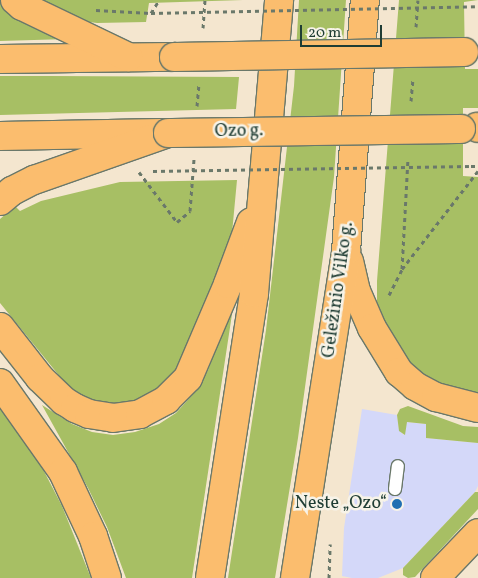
<!DOCTYPE html>
<meta charset="utf-8">
<style>
body{margin:0}
#map{position:relative;width:478px;height:578px;overflow:hidden;background:#f4e6cf;font-family:Vollkorn,serif}
div>[style]{position:absolute}
.built>*{inset:0;background:#d4d8f9}
.green>*{inset:0;background:#a7bf64}
.path>*{height:3px;margin-top:-1.5px;transform-origin:0;background:repeating-linear-gradient(90deg,#6a786a 0 4px,transparent 0 8px)}
.roads{filter:drop-shadow(1px 0 #6a786a) drop-shadow(-1px 0 #6a786a) drop-shadow(0 1px #6a786a) drop-shadow(0 -1px #6a786a)}
.service>*{height:12px;margin:-6px;padding:0 6px;transform-origin:6px;border-radius:6px;background:#fff}
.primary>*{height:28px;margin:-14px;padding:0 14px;transform-origin:14px;border-radius:14px;background:#fbbd6e}
.trunk>*{height:28px;margin:-14px;padding:0 14px;transform-origin:14px;border-radius:14px;background:#fbbd6e}
.path-bridge>*{height:3px;margin-top:-1.5px;transform-origin:0;background:repeating-linear-gradient(90deg,#6a786a 0 4px,transparent 0 8px)}
.bridges{filter:drop-shadow(1px 0 #6a786a) drop-shadow(-1px 0 #6a786a) drop-shadow(0 1px #6a786a) drop-shadow(0 -1px #6a786a)}
.primary-bridge>*{height:28px;margin:-14px;padding:0 14px;transform-origin:14px;border-radius:14px;background:#fbbd6e}
.dots>*{width:14px;height:14px;translate:-50% -50%;box-sizing:border-box;border:2px solid #f7f3e8;border-radius:50%}
span{translate:-50% -50%;white-space:nowrap;text-align:center;line-height:1.15;-webkit-text-stroke:5px #f7f3e8;paint-order:stroke}
.street-label{font-size:18px;color:#1f3d34}
.poi-label{font-size:18px;color:#1f3d34}
.right{translate:-100% -50%;text-align:right}
.scale{position:absolute;left:300px;top:25px;width:82px;height:22px;box-sizing:border-box;border:2px solid #1f3d34;border-top:0;padding-left:6px;font-size:15px;line-height:18px;white-space:nowrap;color:#1f3d34;-webkit-text-stroke:4px #f7f3e8;paint-order:stroke}
</style>
<div id="map">
<div class="built">
<i style="clip-path:polygon(362px 409px,397px 415px,399px 430px,404px 435px,406px 422px,426px 424px,426px 438px,478px 443px,478px 486px,475px 492px,403px 568px,378px 578px,352px 578px,342px 576px,344px 528px)"></i>
</div>
<div class="green">
<i style="clip-path:polygon(36px 0,243px 0,149px 3px,146px 22px,97px 23px,82px 21px)"></i>
<i style="clip-path:polygon(299px 0,346px 0,334px 177px,298px 438px,275px 578px,228px 578px,266px 330px,294px 86px)"></i>
<i style="clip-path:polygon(399px 0,478px 0,464px 2px,465px 69px,478px 69px,478px 108px,463px 108px,463px 176px,478px 177px,478px 393px,445px 387px,418px 372px,399px 350px,384px 325px,377px 302px,377px 281px)"></i>
<i style="clip-path:polygon(0 2px,7px 8px,68px 39px,0 41px)"></i>
<i style="clip-path:polygon(0 76px,51px 76px,239px 77px,236px 109px,0 115px)"></i>
<i style="clip-path:polygon(237px 180px,231px 244px,224px 269px,173px 377px,152px 396px,125px 405px,95px 403px,70px 389px,0 303px,0 219px,15px 206px,20px 211px,41px 201px,120px 182px)"></i>
<i style="clip-path:polygon(234px 301px,192px 578px,126px 578px,107px 527px,88px 488px,42px 405px,72px 424px,92px 432px,113px 435px,135px 432px,159px 424px,176px 413px,196px 391px,208px 370px)"></i>
<i style="clip-path:polygon(408px 406px,463px 426px,478px 427px,478px 443px,426px 438px,426px 424px,407px 422px,405px 435px,399px 431px,397px 415px,400px 409px)"></i>
<i style="clip-path:polygon(0 407px,32px 448px,62px 506px,91px 578px,0 578px)"></i>
<i style="clip-path:polygon(475px 492px,478px 492px,478px 509px,415px 577px,408px 578px,403px 575px,403px 568px)"></i>
</div>
<div class="path">
<i style="left:96px;top:10px;width:55px;rotate:3.1deg"></i>
<i style="left:151px;top:13px;width:15px;rotate:-58deg"></i>
<i style="left:416px;top:27px;width:27px;rotate:-86deg"></i>
<i style="left:203px;top:28px;width:28px;rotate:-86deg"></i>
<i style="left:411px;top:101px;width:21px;rotate:-85deg"></i>
<i style="left:197px;top:106px;width:22px;rotate:-85deg"></i>
<i style="left:471px;top:166px;width:7px"></i>
<i style="left:139px;top:172px;width:63px;rotate:52.8deg"></i>
<i style="left:177px;top:222px;width:17px;rotate:-40deg"></i>
<i style="left:190px;top:211px;width:52px;rotate:-85.6deg"></i>
<i style="left:402px;top:269px;width:124px;rotate:-52.2deg"></i>
<i style="left:389px;top:295px;width:29px;rotate:-63deg"></i>
<i style="left:402px;top:269px;width:111px;rotate:-86.9deg"></i>
<i style="left:329px;top:578px;width:34px;rotate:-88deg"></i>
</div>
<div class="roads">
<div class="service">
<i style="left:395px;top:489px;width:23px;rotate:-83deg"></i>
</div>
<div class="primary">
<i style="left:0;top:59px;width:174px;rotate:-0.7deg"></i>
<i style="left:0;top:136px;width:161px;rotate:-1.1deg"></i>
</div>
<div class="trunk">
<i style="left:15px;top:0;width:9px;rotate:41deg"></i>
<i style="left:22px;top:6px;width:118px;rotate:25.7deg"></i>
<i style="left:477px;top:127px;width:1px;rotate:45deg"></i>
<i style="left:0;top:201px;width:16px;rotate:-40deg"></i>
<i style="left:12px;top:191px;width:25px;rotate:-27deg"></i>
<i style="left:34px;top:180px;width:142px;rotate:-19.3deg"></i>
<i style="left:349px;top:261px;width:31px;rotate:77deg"></i>
<i style="left:356px;top:291px;width:40px;rotate:66.6deg"></i>
<i style="left:372px;top:328px;width:52px;rotate:58.5deg"></i>
<i style="left:399px;top:372px;width:21px;rotate:41deg"></i>
<i style="left:415px;top:386px;width:24px;rotate:28deg"></i>
<i style="left:436px;top:397px;width:43px;rotate:14.7deg"></i>
<i style="left:0;top:327px;width:65px;rotate:51.9deg"></i>
<i style="left:40px;top:378px;width:33px;rotate:44deg"></i>
<i style="left:64px;top:401px;width:13px;rotate:32deg"></i>
<i style="left:75px;top:408px;width:15px;rotate:23deg"></i>
<i style="left:89px;top:414px;width:24px;rotate:9deg"></i>
<i style="left:113px;top:418px;width:27px;rotate:-8deg"></i>
<i style="left:140px;top:414px;width:30px;rotate:-28deg"></i>
<i style="left:166px;top:400px;width:31px;rotate:-45deg"></i>
<i style="left:188px;top:378px;width:102px;rotate:-66.9deg"></i>
<i style="left:228px;top:284px;width:66px;rotate:-69.6deg"></i>
<i style="left:0;top:383px;width:109px;rotate:54.7deg"></i>
<i style="left:63px;top:472px;width:71px;rotate:64.9deg"></i>
<i style="left:93px;top:536px;width:44px;rotate:71.6deg"></i>
<i style="left:210px;top:578px;width:288px;rotate:-81.2deg"></i>
<i style="left:254px;top:293px;width:294px;rotate:-85.1deg"></i>
<i style="left:295px;top:578px;width:331px;rotate:-81.1deg"></i>
<i style="left:346px;top:251px;width:252px;rotate:-85.7deg"></i>
<i style="left:435px;top:578px;width:62px;rotate:-46.3deg"></i>
</div>
</div>
<div class="path-bridge">
<i style="left:151px;top:13px;width:327px;rotate:-1.2deg"></i>
<i style="left:153px;top:171px;width:318px;rotate:-0.9deg"></i>
</div>
<div class="bridges">
<div class="primary-bridge">
<i style="left:174px;top:57px;width:290px;rotate:-1deg"></i>
<i style="left:168px;top:133px;width:293px;rotate:-0.8deg"></i>
</div>
</div>
<div class="dots">
<i style="left:397px;top:504px;background:#1f6fb2"></i>
</div>
<div class="street-label">
<span style="left:239px;top:132px;rotate:-1deg">Ozo g.</span>
<span style="left:339px;top:290px;rotate:-82deg">Geležinio Vilko g.</span>
</div>
<div class="poi-label">
<span class="right" style="left:387px;top:504px">Neste „Ozo“</span>
</div>
<div class="scale">20 m</div>
</div>
